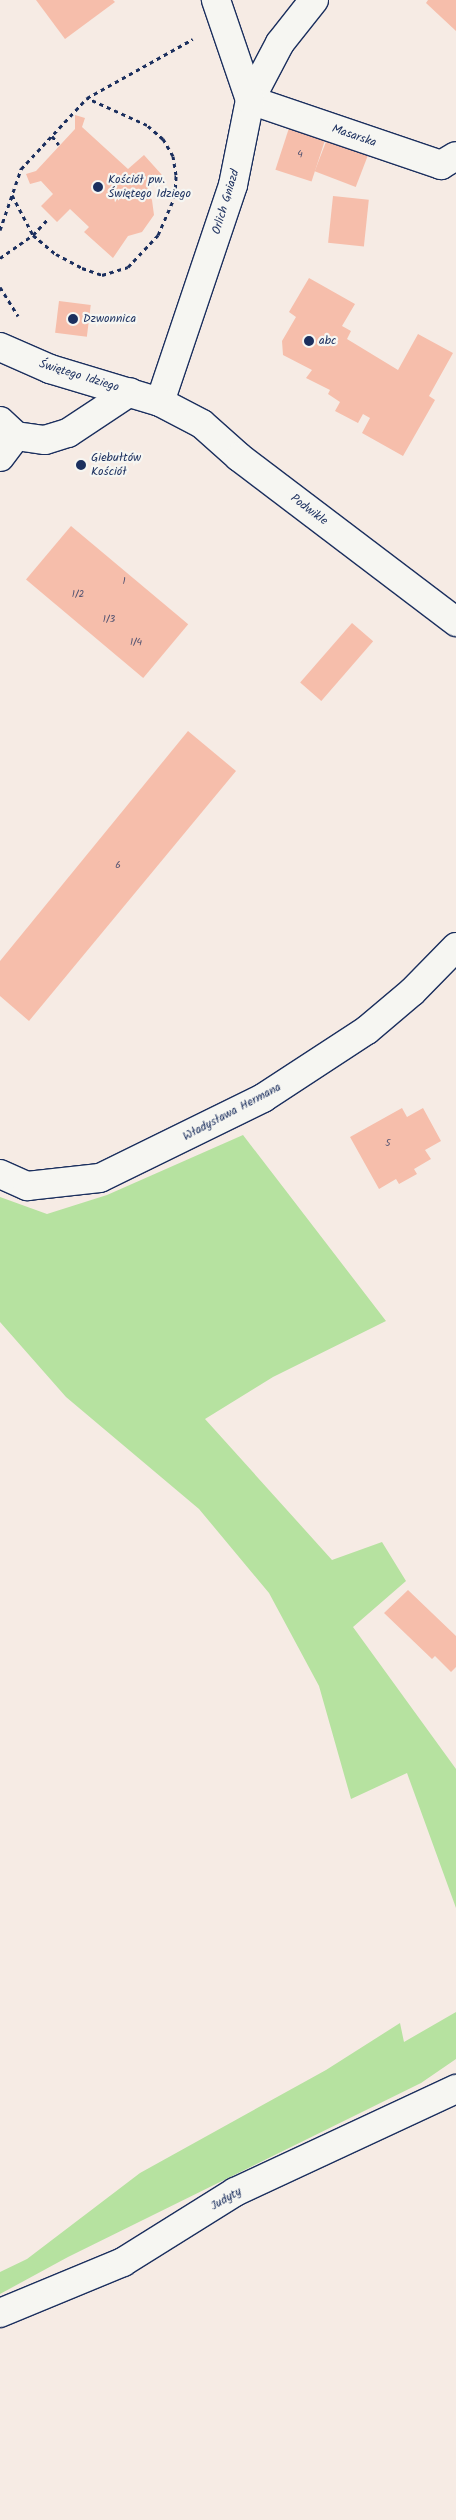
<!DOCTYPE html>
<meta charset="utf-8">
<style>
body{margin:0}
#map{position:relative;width:456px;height:2520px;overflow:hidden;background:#f6ebe4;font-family:Kalam,sans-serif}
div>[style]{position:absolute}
.green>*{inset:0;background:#b6e2a0}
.building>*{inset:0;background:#f6beab;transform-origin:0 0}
.path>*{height:3px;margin-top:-1.5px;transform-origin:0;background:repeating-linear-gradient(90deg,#1b2f5e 0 4px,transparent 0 8px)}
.roads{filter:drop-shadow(1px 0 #1b2f5e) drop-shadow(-1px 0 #1b2f5e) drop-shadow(0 1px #1b2f5e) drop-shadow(0 -1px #1b2f5e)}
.minor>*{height:28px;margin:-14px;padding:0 14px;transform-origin:14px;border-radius:14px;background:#f6f6f2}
.tertiary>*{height:28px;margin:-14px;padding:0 14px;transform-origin:14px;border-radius:14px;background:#f6f6f2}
.dots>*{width:14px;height:14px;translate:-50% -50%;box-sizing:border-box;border:2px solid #f6f6f2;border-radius:50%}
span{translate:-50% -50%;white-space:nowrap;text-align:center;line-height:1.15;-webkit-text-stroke:4.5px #f6f6f2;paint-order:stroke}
.number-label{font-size:10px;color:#525371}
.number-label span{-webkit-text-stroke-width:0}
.street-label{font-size:12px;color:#1b2f5e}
.poi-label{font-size:12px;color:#1b2f5e}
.left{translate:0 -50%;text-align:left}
</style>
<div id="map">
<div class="green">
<i style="clip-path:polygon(243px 1135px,386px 1321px,273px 1377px,205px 1419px,332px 1560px,382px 1542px,406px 1581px,353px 1627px,456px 1769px,456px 1908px,407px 1773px,351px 1799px,319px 1686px,269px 1593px,199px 1509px,66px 1397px,0 1322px,0 1197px,47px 1214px,107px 1195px)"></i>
<i style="clip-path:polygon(456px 2012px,456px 2059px,421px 2083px,68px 2257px,0 2294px,0 2272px,27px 2259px,140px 2173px,326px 2070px,400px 2023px,404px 2042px)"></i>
</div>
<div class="building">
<i style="clip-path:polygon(36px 0,113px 0,115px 2px,65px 39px)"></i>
<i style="clip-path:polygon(428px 0,456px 0,456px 31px,426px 3px)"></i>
<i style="clip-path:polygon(75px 115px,85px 118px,82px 127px,128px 169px,144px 155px,162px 175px,146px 190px,152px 200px,154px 215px,142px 232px,128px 236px,113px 258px,84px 232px,89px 227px,70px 209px,57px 222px,41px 206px,53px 194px,41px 181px,30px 184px,26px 174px,36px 171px,75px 129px)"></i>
<i style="left:289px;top:128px;width:38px;height:44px;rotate:18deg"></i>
<i style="left:329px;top:134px;width:44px;height:40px;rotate:21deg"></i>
<i style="left:333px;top:196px;width:36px;height:47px;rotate:6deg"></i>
<i style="clip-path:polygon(309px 278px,355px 304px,342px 326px,351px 331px,347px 339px,398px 370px,418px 334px,453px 353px,429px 396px,435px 400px,403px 456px,362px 433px,370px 418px,363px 414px,358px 423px,335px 411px,340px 402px,328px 394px,330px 390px,306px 378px,312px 370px,283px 355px,282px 341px,296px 317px,289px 312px)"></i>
<i style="left:59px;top:301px;width:32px;height:32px;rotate:7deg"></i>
<i style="left:71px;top:526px;width:153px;height:70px;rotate:40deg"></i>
<i style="left:352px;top:623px;width:28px;height:79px;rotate:41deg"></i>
<i style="clip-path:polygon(188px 731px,236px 771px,29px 1021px,0 996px,0 961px)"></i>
<i style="clip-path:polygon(402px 1108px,407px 1117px,423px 1108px,441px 1141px,425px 1150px,431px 1159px,414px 1169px,417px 1174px,399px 1184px,396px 1179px,379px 1189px,350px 1137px)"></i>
<i style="clip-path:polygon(408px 1590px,456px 1636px,456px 1667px,451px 1672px,435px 1656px,432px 1659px,384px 1613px)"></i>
</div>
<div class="path">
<i style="left:52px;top:136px;width:11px;rotate:52deg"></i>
<i style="left:12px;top:195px;width:45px;rotate:62.3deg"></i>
<i style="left:33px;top:235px;width:30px;rotate:40deg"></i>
<i style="left:56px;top:254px;width:30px;rotate:28deg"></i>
<i style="left:82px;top:268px;width:21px;rotate:19deg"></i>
<i style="left:102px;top:275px;width:27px;rotate:-17deg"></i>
<i style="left:128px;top:267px;width:44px;rotate:-46.8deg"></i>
<i style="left:158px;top:235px;width:43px;rotate:-66.4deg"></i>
<i style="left:175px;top:196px;width:21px;rotate:-87deg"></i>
<i style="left:176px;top:175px;width:19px;rotate:-99deg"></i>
<i style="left:173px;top:156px;width:20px;rotate:-120deg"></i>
<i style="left:163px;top:139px;width:21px;rotate:-139deg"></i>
<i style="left:147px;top:125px;width:66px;rotate:-155.8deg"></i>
<i style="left:0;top:230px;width:65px;rotate:-71deg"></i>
<i style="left:21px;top:169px;width:97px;rotate:-47.1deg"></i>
<i style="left:87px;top:98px;width:121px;rotate:-29.1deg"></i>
<i style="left:0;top:258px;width:40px;rotate:-34.9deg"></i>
<i style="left:33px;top:235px;width:21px;rotate:-47deg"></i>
<i style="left:0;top:287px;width:34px;rotate:58deg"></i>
</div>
<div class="roads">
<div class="minor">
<i style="left:314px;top:0;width:55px;rotate:128.3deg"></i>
<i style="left:280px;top:43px;width:64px;rotate:117.8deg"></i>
<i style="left:250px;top:100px;width:202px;rotate:18.8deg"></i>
<i style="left:441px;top:165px;width:17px;rotate:-31deg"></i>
<i style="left:160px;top:402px;width:229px;rotate:-71.4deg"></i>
<i style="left:233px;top:185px;width:87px;rotate:-78.7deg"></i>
<i style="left:250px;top:100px;width:106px;rotate:-108.8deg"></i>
<i style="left:0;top:421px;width:22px;rotate:43deg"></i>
<i style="left:16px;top:436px;width:29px;rotate:8deg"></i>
<i style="left:45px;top:440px;width:24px;rotate:-17deg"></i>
<i style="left:68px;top:433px;width:74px;rotate:-33.5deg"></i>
<i style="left:0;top:457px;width:26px;rotate:-53deg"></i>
<i style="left:0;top:1174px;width:30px;rotate:24deg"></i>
<i style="left:27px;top:1186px;width:73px;rotate:-6.3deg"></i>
<i style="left:100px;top:1178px;width:182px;rotate:-26.1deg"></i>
<i style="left:263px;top:1098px;width:124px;rotate:-33.2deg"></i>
<i style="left:367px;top:1030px;width:59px;rotate:-40.2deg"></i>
<i style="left:412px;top:992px;width:63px;rotate:-45.6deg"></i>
<i style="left:0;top:2313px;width:133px;rotate:-22.5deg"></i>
<i style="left:123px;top:2262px;width:132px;rotate:-32deg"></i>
<i style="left:235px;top:2192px;width:244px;rotate:-25deg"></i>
</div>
<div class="tertiary">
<i style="left:0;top:347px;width:55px;rotate:23.7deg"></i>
<i style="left:50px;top:369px;width:115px;rotate:16.7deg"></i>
<i style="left:160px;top:402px;width:47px;rotate:27.6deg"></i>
<i style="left:202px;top:424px;width:50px;rotate:41.7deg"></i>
<i style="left:239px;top:457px;width:273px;rotate:37.2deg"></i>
</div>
</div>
<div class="dots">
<i style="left:98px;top:187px;background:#1b2f5e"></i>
<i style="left:73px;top:319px;background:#1b2f5e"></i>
<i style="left:309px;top:341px;background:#1b2f5e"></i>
<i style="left:81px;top:465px;background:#1b2f5e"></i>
</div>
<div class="number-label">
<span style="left:300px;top:155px">4</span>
<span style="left:124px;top:582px">1</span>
<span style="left:78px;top:595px">1/2</span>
<span style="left:109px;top:620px">1/3</span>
<span style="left:136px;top:643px">1/4</span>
<span style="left:118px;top:866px">6</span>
<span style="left:388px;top:1144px">5</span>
</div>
<div class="street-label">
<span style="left:354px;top:136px;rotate:19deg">Masarska</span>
<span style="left:226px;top:202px;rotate:-73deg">Orlich Gniazd</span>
<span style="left:79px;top:376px;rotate:17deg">Świętego Idziego</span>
<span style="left:309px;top:510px;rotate:37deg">Podwikle</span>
<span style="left:232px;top:1112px;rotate:-28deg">Władysława Hermana</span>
<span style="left:226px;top:2199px;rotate:-30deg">Judyty</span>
</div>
<div class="poi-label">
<span class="left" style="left:108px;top:187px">Kościół pw.<br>Świętego Idziego</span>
<span class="left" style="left:83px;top:319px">Dzwonnica</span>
<span class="left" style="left:319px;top:341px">abc</span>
<span class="left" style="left:91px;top:465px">Giebułtów<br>Kościół</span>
</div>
</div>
